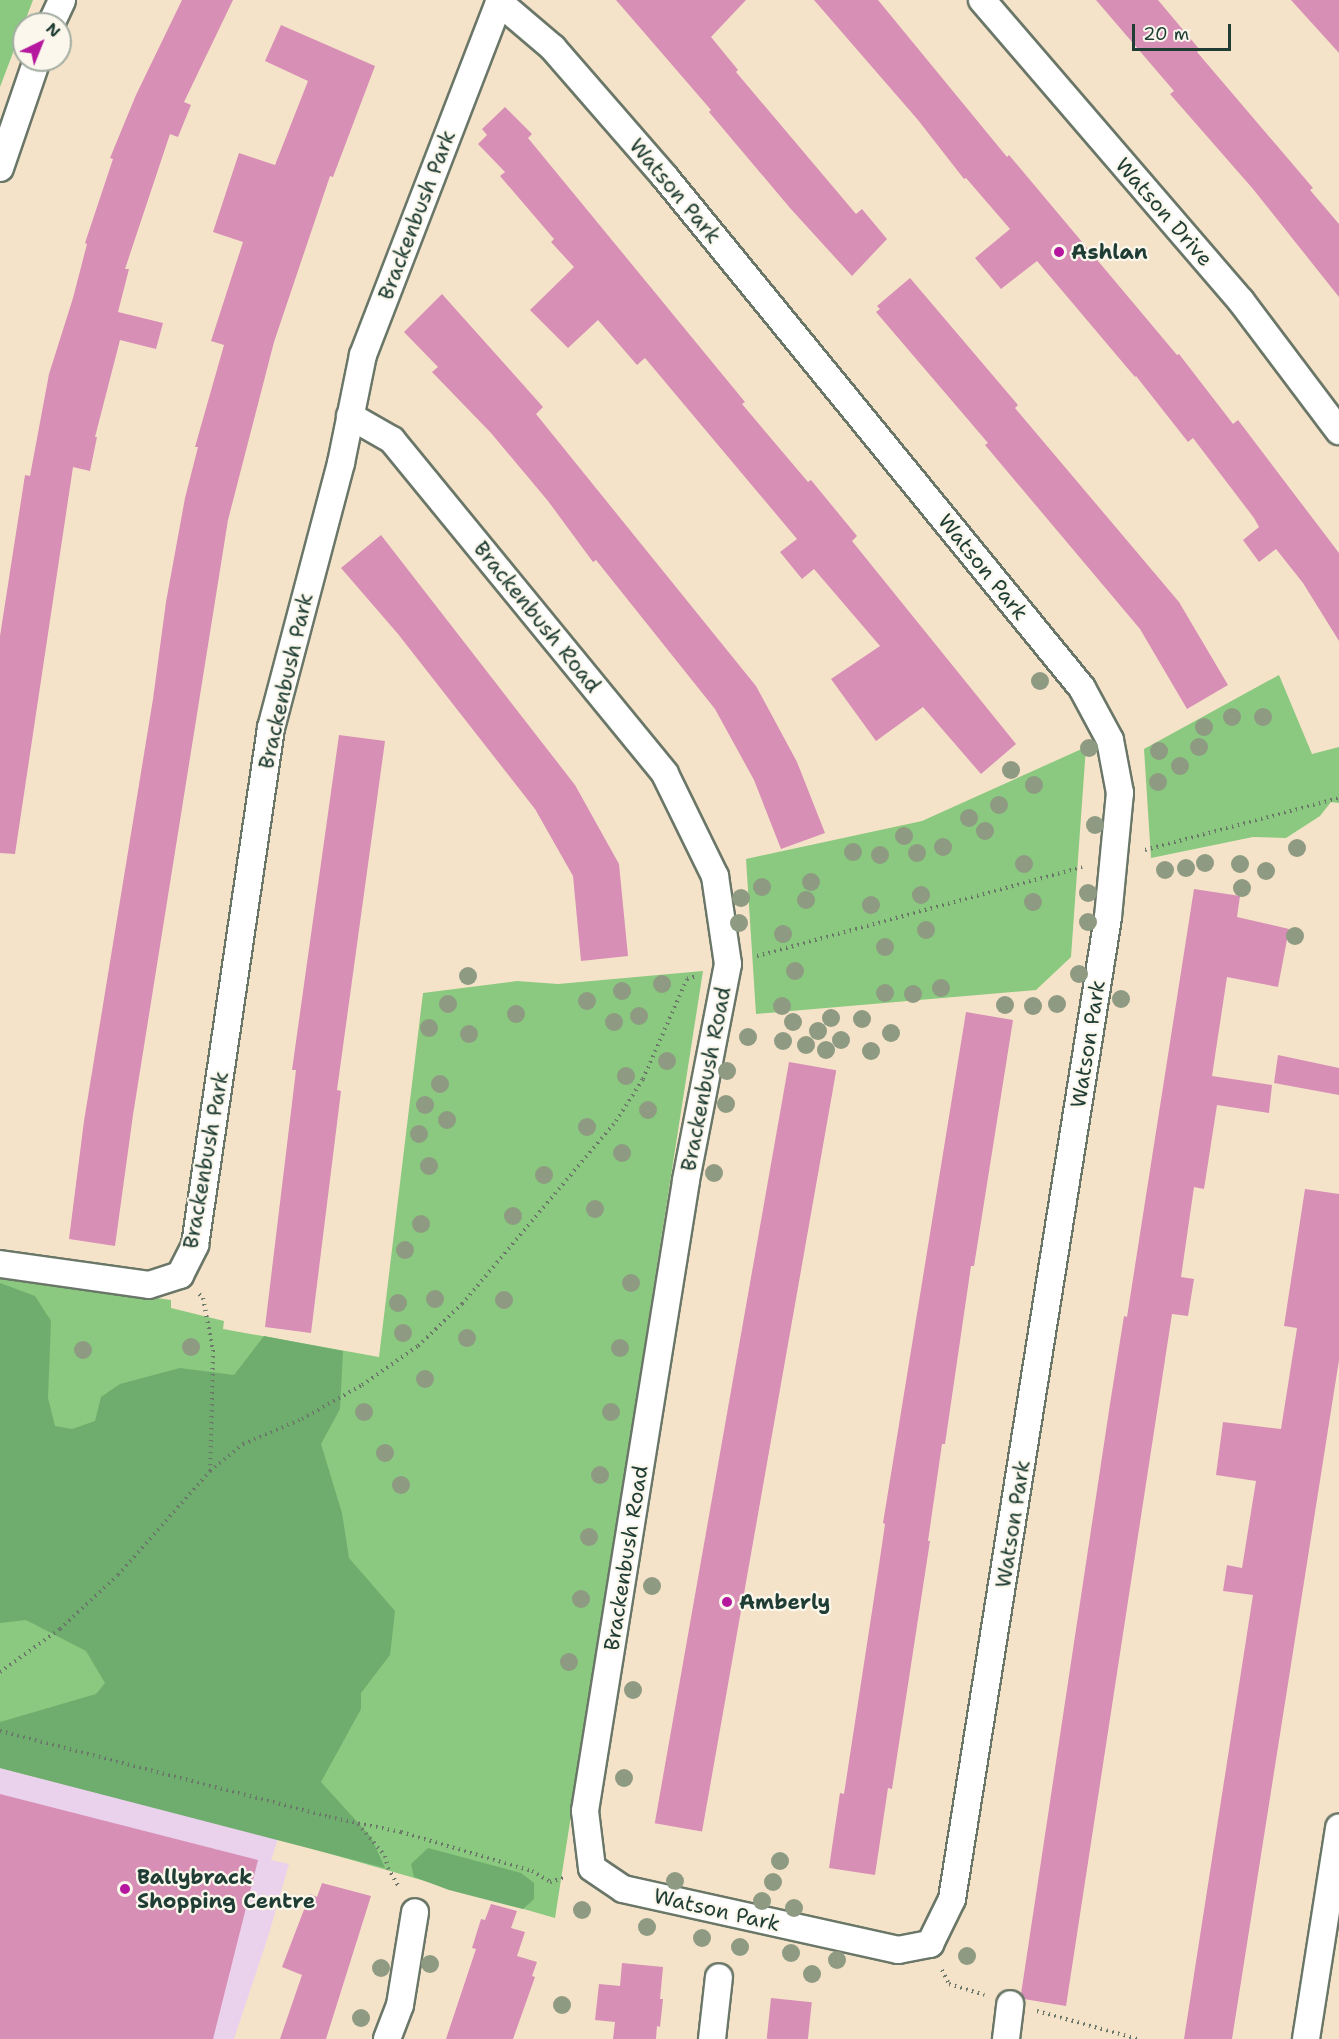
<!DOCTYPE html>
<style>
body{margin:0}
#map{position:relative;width:1339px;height:2039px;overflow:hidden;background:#f5e3c9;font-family:"Shantell Sans",sans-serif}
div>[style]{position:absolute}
.built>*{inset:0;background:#ead1ec}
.green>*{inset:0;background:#8ac97f}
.forest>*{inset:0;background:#6fad6e}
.building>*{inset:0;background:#d78fb6;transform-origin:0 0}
.path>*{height:4px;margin-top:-2px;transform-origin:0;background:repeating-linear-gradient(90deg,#6a7768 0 1.5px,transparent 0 6px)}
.roads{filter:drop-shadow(2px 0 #6a7768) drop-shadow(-2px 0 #6a7768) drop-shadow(0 2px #6a7768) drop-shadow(0 -2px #6a7768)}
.minor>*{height:26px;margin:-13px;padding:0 13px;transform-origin:13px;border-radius:13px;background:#fff}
.trees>*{width:18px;height:18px;margin:-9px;border-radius:50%;background:#8e9b82}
.dots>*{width:16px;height:16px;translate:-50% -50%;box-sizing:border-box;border:3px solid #fbf7ec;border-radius:50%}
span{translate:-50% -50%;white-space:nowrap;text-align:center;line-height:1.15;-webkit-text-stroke:4.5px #fbf7ec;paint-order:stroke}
.street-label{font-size:21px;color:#1f3d34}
.poi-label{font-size:21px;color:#1f3d34;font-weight:700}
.left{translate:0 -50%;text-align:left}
.north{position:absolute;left:12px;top:12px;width:60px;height:60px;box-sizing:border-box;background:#fbf7ec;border:2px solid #a3ada2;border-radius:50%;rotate:43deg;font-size:16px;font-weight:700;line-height:24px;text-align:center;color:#1f3d34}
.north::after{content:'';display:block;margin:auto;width:21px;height:27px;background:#b5179e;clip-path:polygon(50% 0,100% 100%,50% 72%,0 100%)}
.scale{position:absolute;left:1132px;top:24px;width:99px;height:27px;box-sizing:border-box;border:3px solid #1f3d34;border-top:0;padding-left:8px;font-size:18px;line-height:21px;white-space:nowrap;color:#1f3d34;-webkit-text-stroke:4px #fbf7ec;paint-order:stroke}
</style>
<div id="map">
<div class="built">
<i style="clip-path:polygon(0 1768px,278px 1839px,271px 1860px,289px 1864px,268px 1937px,234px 2039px,0 2039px)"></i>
</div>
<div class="green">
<i style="clip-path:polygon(0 0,33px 0,0 87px)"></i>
<i style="clip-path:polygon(1279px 675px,1312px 754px,1339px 747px,1339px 803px,1331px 802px,1320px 816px,1286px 838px,1253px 837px,1151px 858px,1144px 749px)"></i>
<i style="clip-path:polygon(1086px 747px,1071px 957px,1036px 990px,756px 1014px,746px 859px,922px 821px)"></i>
<i style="clip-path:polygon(703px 971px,555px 1918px,278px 1839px,0 1768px,0 1276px,171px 1300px,171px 1308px,224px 1321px,223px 1329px,379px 1357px,423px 993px,517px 981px,558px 984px)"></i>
</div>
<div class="forest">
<i style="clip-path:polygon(0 1283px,35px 1296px,51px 1321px,48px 1398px,55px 1426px,72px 1429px,95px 1421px,101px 1397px,120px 1384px,180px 1368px,234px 1375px,264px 1336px,343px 1351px,340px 1409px,321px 1444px,342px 1513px,349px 1558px,395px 1611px,390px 1655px,361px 1693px,361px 1709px,321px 1782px,371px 1837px,385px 1868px,0 1768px,0 1722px,96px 1694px,105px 1683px,86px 1651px,26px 1620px,0 1623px)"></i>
<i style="clip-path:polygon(428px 1848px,521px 1873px,534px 1883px,534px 1899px,523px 1909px,449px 1890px,414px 1877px,411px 1864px)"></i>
</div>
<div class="building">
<i style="clip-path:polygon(182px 0,233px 0,184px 102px,191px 105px,178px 137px,170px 134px,125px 269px,129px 269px,118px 312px,163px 323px,156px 349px,120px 340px,95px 437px,97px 437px,90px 471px,73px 467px,15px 854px,0 853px,0 636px,25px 475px,30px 476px,49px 374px,73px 298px,87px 244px,85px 243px,113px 159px,110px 158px,136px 95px)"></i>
<i style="clip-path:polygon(616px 0,746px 0,711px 37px,738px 70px,736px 72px,856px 214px,862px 209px,887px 239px,852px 276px,790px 208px,709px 112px,711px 110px)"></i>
<i style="clip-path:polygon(814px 0,878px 0,1007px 157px,1009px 155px,1177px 355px,1179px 354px,1233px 424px,1238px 420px,1339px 553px,1339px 641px,1303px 583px,1276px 549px,1259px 562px,1243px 540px,1259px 527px,1254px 518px,1193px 438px,1188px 442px,1136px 376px,1135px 377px,1037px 261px,1001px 289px,975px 258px,1010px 229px,966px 178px,964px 179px,918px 120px)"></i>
<i style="clip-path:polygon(1096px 0,1158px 0,1200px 50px,1197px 52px,1313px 188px,1310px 190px,1339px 224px,1339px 297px,1253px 189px,1170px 94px,1174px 91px)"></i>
<i style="clip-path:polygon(1291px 0,1339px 0,1339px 53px)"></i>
<i style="clip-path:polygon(281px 25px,375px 66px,333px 177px,330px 176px,274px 342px,228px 520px,133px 1115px,115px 1246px,69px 1239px,84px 1121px,153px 699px,166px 602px,185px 498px,198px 447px,195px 447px,224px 345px,211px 341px,243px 242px,213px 232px,239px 153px,275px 165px,308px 81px,265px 61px)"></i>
<i style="clip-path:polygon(505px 107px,532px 134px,528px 138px,745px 402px,742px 404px,808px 482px,811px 480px,857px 536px,852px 541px,1016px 744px,981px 774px,923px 707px,876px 741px,831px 679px,880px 646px,814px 569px,802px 579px,780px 552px,797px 539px,645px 358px,637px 365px,598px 320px,568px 348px,530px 310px,574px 267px,551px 242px,554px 239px,500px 176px,505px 172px,478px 144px,487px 135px,482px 129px)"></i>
<i style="clip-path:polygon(910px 278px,1018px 405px,1015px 408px,1179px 602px,1228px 685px,1187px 709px,1140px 629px,985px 445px,988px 443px,876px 312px,880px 309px,877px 306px)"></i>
<i style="clip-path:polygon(442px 294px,543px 407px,536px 414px,756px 686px,797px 762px,825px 833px,781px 849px,754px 780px,715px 709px,596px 560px,593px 562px,548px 501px,491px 433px,432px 372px,438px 367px,404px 332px)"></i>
<i style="clip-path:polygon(381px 535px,575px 785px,619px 864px,628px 956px,581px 961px,573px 876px,535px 809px,398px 634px,341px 568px)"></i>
<i style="clip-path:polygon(339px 735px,385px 741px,337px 1090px,341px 1091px,311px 1333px,265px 1327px,296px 1070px,292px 1070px)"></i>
<i style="clip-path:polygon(1194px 889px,1240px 896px,1237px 917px,1289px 929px,1278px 987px,1227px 977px,1212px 1076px,1272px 1085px,1269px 1113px,1217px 1105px,1204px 1189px,1194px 1187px,1181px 1277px,1194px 1279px,1188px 1316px,1172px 1314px,1066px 2006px,1024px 1999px,1021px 1994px,1110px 1404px,1124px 1316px,1127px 1317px)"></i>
<i style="clip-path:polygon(966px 1012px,1013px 1020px,974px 1266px,971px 1266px,945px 1444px,942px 1444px,928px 1541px,930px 1541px,892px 1789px,888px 1788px,875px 1875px,829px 1868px,840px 1793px,844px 1794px,878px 1572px,885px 1524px,883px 1523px)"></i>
<i style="clip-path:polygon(1278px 1055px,1339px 1068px,1339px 1095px,1274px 1083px)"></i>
<i style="left:789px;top:1062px;width:48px;height:773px;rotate:10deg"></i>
<i style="clip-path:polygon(1305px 1189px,1339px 1194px,1339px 1360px,1232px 2039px,1184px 2039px,1253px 1595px,1223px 1591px,1227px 1565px,1242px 1568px,1256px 1481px,1216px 1475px,1223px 1422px,1281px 1429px,1297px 1328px,1284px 1326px)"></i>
<i style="clip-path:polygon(0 1794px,258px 1860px,213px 2039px,0 2039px)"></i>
<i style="clip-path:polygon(322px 1883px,371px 1896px,326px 2039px,280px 2039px,302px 1975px,282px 1967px,310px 1894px,317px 1897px)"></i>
<i style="clip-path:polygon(491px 1904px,517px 1911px,511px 1928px,525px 1932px,517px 1956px,537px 1962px,532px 1976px,535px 1977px,513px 2039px,446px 2039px,476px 1949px,472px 1948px,481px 1919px,485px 1920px)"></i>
<i style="clip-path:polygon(622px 1963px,663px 1967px,660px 1999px,663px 1999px,660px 2027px,657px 2026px,656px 2039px,613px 2039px,615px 2022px,595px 2020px,599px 1984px,620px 1986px)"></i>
<i style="left:771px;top:1998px;width:41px;height:41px;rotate:6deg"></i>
</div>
<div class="path">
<i style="left:1145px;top:850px;width:201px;rotate:-15deg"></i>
<i style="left:757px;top:956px;width:337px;rotate:-15.3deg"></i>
<i style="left:199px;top:1294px;width:6px;rotate:45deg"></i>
<i style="left:203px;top:1298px;width:53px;rotate:79.1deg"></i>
<i style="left:213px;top:1350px;width:121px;rotate:91.4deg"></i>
<i style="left:0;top:1672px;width:74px;rotate:-35.6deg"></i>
<i style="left:60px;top:1629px;width:79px;rotate:-43deg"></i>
<i style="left:118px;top:1575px;width:139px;rotate:-48.5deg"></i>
<i style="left:210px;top:1471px;width:43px;rotate:-39.3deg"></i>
<i style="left:243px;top:1444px;width:64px;rotate:-23deg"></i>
<i style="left:302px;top:1419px;width:69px;rotate:-29.5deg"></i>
<i style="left:362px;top:1385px;width:68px;rotate:-34.9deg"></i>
<i style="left:418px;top:1346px;width:61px;rotate:-43.7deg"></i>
<i style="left:462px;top:1304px;width:239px;rotate:-49.9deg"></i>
<i style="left:616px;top:1121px;width:50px;rotate:-57.3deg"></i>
<i style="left:643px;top:1079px;width:109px;rotate:-66.3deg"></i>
<i style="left:687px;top:979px;width:9px;rotate:-18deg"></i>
<i style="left:0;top:1731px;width:340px;rotate:14.6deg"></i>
<i style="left:329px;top:1817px;width:74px;rotate:11.8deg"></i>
<i style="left:401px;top:1832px;width:137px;rotate:16.6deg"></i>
<i style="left:532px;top:1871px;width:21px;rotate:31deg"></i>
<i style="left:550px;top:1882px;width:16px;rotate:-18deg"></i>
<i style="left:358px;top:1824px;width:42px;rotate:49.8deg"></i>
<i style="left:385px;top:1856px;width:12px;rotate:76deg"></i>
<i style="left:388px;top:1868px;width:22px;rotate:60deg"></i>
<i style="left:942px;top:1970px;width:16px;rotate:63deg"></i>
<i style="left:949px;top:1984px;width:37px;rotate:17deg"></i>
<i style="left:1037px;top:2011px;width:105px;rotate:15.5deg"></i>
</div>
<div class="roads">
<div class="minor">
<i style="left:982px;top:0;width:397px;rotate:49.3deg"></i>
<i style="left:1241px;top:301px;width:163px;rotate:53deg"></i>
<i style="left:51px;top:24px;width:26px;rotate:-65deg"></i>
<i style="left:0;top:168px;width:114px;rotate:-71.1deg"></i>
<i style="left:350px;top:416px;width:48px;rotate:29.7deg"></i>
<i style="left:392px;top:440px;width:431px;rotate:50.7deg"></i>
<i style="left:665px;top:774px;width:114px;rotate:63.9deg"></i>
<i style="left:715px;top:876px;width:89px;rotate:81.6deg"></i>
<i style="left:728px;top:964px;width:221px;rotate:101deg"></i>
<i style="left:686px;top:1181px;width:638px;rotate:99.11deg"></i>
<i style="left:585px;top:1811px;width:57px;rotate:83deg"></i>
<i style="left:592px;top:1868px;width:37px;rotate:34deg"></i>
<i style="left:623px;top:1889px;width:282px;rotate:12.5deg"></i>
<i style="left:898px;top:1950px;width:33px;rotate:-11deg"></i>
<i style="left:930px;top:1944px;width:50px;rotate:-63.9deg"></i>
<i style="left:952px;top:1899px;width:994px;rotate:-80.97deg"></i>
<i style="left:1108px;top:917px;width:125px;rotate:-84.5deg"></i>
<i style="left:1120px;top:793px;width:54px;rotate:-100.7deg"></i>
<i style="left:1110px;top:740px;width:59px;rotate:-118.3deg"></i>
<i style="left:1082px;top:688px;width:660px;rotate:-129.22deg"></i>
<i style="left:665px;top:177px;width:171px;rotate:-131deg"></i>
<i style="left:553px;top:48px;width:71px;rotate:-139.6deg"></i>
<i style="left:0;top:1264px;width:150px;rotate:8deg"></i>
<i style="left:149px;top:1285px;width:33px;rotate:-18deg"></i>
<i style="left:180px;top:1275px;width:34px;rotate:-63deg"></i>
<i style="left:195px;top:1245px;width:523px;rotate:-81.64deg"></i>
<i style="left:271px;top:728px;width:274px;rotate:-75.2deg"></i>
<i style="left:341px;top:463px;width:110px;rotate:-78.5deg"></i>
<i style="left:363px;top:355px;width:381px;rotate:-68.9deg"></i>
<i style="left:387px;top:2039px;width:36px;rotate:-69deg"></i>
<i style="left:400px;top:2005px;width:94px;rotate:-80.8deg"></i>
<i style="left:712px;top:2039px;width:62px;rotate:-83.6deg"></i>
<i style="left:1006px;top:2039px;width:35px;rotate:-83deg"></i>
<i style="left:1306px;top:2039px;width:214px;rotate:-81.1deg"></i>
</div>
</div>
<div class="trees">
<i style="left:1040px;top:681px"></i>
<i style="left:1232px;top:717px"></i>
<i style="left:1263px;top:717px"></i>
<i style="left:1204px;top:727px"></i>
<i style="left:1199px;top:747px"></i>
<i style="left:1089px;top:748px"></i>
<i style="left:1159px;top:751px"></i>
<i style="left:1180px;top:766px"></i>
<i style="left:1011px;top:770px"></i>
<i style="left:1158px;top:782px"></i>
<i style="left:1034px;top:785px"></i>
<i style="left:999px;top:805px"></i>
<i style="left:969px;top:818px"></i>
<i style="left:1095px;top:825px"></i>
<i style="left:985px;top:831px"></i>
<i style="left:904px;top:836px"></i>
<i style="left:943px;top:847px"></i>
<i style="left:1297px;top:848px"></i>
<i style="left:853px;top:852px"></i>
<i style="left:917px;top:853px"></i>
<i style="left:880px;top:855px"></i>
<i style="left:1205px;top:863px"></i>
<i style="left:1024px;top:864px"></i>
<i style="left:1240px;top:864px"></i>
<i style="left:1186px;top:868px"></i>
<i style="left:1165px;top:870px"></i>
<i style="left:1266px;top:871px"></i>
<i style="left:811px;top:882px"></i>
<i style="left:762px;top:887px"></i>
<i style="left:1242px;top:888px"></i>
<i style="left:1088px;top:893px"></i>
<i style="left:921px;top:895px"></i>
<i style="left:741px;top:898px"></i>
<i style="left:806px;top:900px"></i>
<i style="left:1033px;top:902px"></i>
<i style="left:871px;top:905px"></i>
<i style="left:1088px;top:922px"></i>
<i style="left:739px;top:923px"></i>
<i style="left:926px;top:930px"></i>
<i style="left:783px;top:934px"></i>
<i style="left:1295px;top:936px"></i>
<i style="left:885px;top:947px"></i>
<i style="left:795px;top:971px"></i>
<i style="left:1079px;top:974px"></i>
<i style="left:468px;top:976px"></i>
<i style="left:662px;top:984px"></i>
<i style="left:941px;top:988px"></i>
<i style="left:622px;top:991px"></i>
<i style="left:885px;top:993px"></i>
<i style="left:913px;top:994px"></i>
<i style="left:1121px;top:999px"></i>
<i style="left:587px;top:1001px"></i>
<i style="left:448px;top:1004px"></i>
<i style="left:1057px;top:1004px"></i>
<i style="left:1005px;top:1005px"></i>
<i style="left:782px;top:1006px"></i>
<i style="left:1033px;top:1006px"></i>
<i style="left:516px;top:1014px"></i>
<i style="left:639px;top:1016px"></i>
<i style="left:831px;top:1018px"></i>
<i style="left:862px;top:1019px"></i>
<i style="left:614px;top:1022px"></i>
<i style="left:793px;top:1022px"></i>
<i style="left:429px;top:1028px"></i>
<i style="left:818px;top:1031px"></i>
<i style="left:891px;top:1033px"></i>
<i style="left:469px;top:1034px"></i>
<i style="left:748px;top:1037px"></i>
<i style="left:841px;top:1040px"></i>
<i style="left:783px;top:1041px"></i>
<i style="left:806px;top:1045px"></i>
<i style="left:826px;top:1050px"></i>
<i style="left:871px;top:1051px"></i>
<i style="left:667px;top:1061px"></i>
<i style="left:727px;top:1071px"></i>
<i style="left:626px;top:1076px"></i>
<i style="left:440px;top:1084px"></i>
<i style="left:726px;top:1104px"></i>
<i style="left:425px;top:1105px"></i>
<i style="left:648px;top:1110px"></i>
<i style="left:447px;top:1120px"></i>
<i style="left:587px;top:1127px"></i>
<i style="left:419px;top:1134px"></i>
<i style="left:622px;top:1153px"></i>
<i style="left:429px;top:1166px"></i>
<i style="left:714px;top:1173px"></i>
<i style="left:544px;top:1175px"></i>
<i style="left:595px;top:1209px"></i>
<i style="left:513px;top:1216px"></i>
<i style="left:421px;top:1224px"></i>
<i style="left:405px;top:1250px"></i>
<i style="left:631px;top:1283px"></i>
<i style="left:435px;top:1299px"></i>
<i style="left:504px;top:1300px"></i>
<i style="left:398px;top:1303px"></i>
<i style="left:403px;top:1333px"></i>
<i style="left:467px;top:1338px"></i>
<i style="left:191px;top:1347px"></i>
<i style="left:620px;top:1348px"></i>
<i style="left:83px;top:1350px"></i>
<i style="left:425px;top:1379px"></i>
<i style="left:364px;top:1412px"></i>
<i style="left:611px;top:1412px"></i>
<i style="left:385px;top:1453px"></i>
<i style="left:600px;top:1475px"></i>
<i style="left:401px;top:1485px"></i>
<i style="left:589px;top:1537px"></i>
<i style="left:652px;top:1586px"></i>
<i style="left:581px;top:1599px"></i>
<i style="left:569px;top:1662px"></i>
<i style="left:633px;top:1690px"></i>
<i style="left:624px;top:1778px"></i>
<i style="left:780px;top:1861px"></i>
<i style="left:675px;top:1881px"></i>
<i style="left:773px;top:1882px"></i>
<i style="left:762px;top:1901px"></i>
<i style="left:794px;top:1908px"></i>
<i style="left:582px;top:1910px"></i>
<i style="left:647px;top:1927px"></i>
<i style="left:702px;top:1938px"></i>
<i style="left:740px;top:1947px"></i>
<i style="left:791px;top:1953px"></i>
<i style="left:967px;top:1956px"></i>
<i style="left:837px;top:1960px"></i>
<i style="left:430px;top:1964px"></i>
<i style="left:381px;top:1968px"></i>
<i style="left:812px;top:1974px"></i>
<i style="left:562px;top:2005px"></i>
<i style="left:361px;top:2018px"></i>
</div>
<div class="dots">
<i style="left:1059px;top:252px;background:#b5179e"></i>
<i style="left:727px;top:1602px;background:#b5179e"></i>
<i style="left:125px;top:1889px;background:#b5179e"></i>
</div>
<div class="street-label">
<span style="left:675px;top:191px;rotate:50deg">Watson Park</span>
<span style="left:1164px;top:212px;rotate:49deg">Watson Drive</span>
<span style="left:417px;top:215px;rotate:-69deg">Brackenbush Park</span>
<span style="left:983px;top:567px;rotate:51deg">Watson Park</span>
<span style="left:537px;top:617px;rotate:51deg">Brackenbush Road</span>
<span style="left:286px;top:681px;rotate:-77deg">Brackenbush Park</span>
<span style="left:1088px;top:1044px;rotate:-81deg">Watson Park</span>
<span style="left:706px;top:1079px;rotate:-79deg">Brackenbush Road</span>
<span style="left:206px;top:1160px;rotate:-80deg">Brackenbush Park</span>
<span style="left:1013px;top:1524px;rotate:-81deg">Watson Park</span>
<span style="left:626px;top:1558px;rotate:-81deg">Brackenbush Road</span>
<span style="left:717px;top:1910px;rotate:13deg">Watson Park</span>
</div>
<div class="poi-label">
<span class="left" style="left:1071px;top:252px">Ashlan</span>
<span class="left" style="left:739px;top:1602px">Amberly</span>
<span class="left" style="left:137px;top:1889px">Ballybrack<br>Shopping Centre</span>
</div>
<div class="north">N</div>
<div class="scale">20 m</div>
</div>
